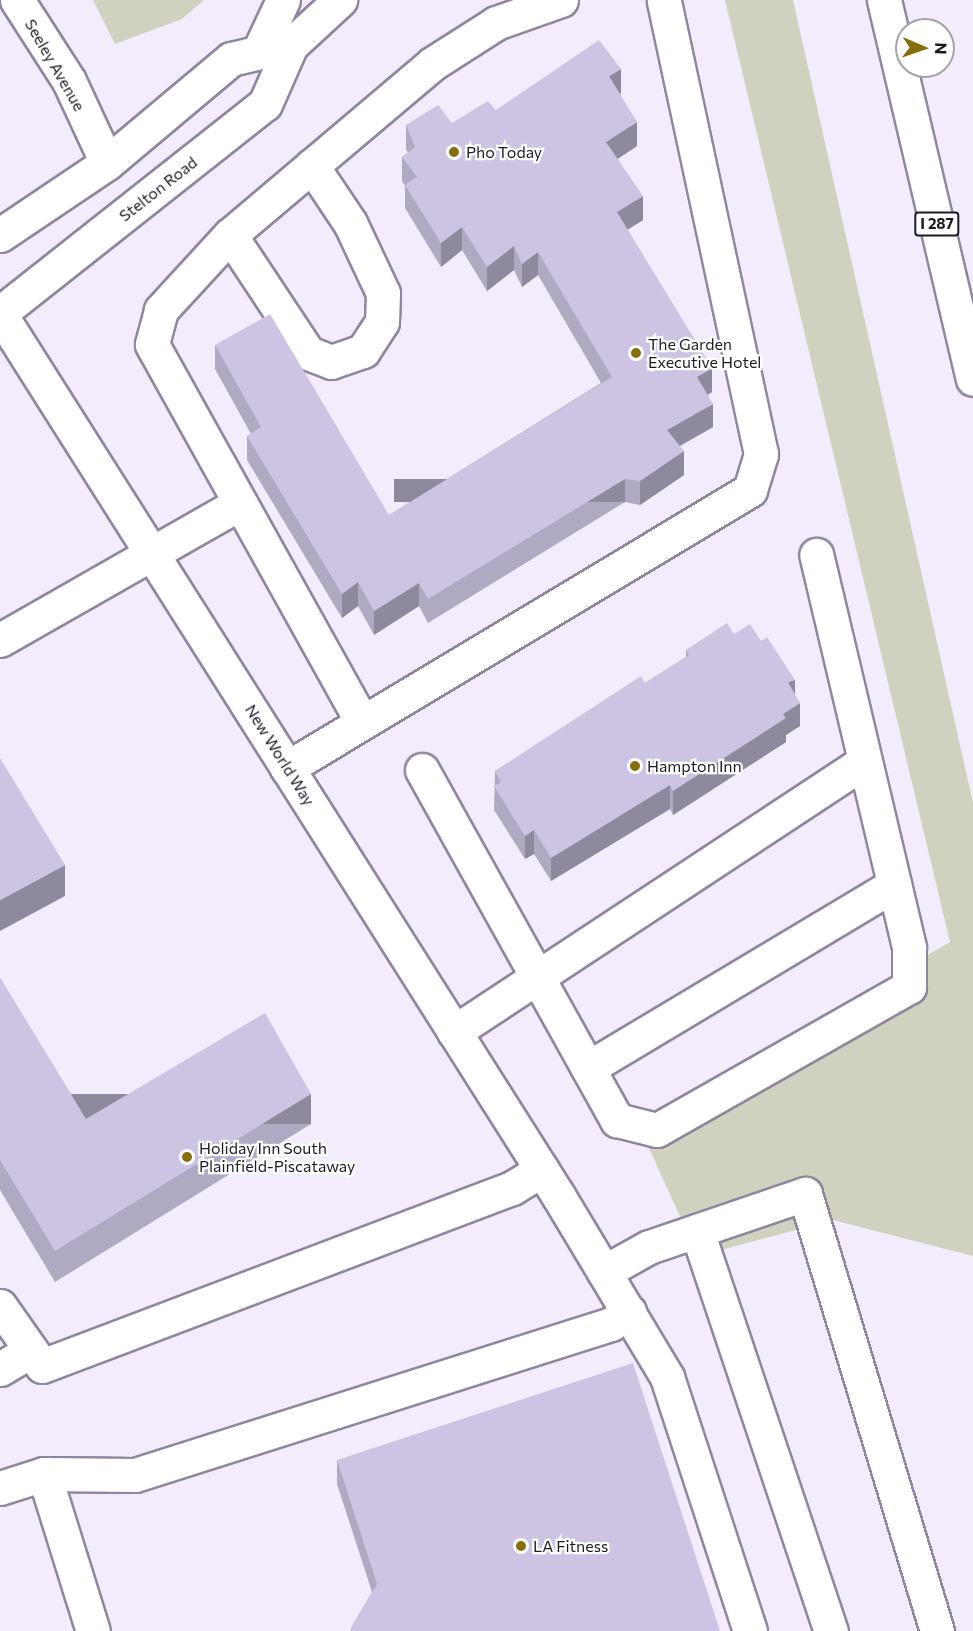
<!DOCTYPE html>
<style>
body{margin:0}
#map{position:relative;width:973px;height:1631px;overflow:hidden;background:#f3ecfd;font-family:Commissioner,sans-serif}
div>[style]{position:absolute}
.green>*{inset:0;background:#d0d1be}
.roads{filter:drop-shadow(2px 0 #90869f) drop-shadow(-2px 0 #90869f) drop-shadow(0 2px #90869f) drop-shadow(0 -2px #90869f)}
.minor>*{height:33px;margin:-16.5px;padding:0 16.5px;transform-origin:16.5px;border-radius:16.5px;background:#fff}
.major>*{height:33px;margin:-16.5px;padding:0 16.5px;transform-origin:16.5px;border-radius:16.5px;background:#fff}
.highway>*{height:33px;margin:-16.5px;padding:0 16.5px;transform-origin:16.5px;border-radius:16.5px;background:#fff}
.wall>*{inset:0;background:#afa9c2}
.shaded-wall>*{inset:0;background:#8f899e;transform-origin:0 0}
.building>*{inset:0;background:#ccc4e2}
.dots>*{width:16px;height:16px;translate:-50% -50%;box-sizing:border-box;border:3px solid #fff;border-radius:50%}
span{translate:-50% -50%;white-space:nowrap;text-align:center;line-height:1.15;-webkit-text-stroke:4.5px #fff;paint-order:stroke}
.shield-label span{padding:2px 4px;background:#fff;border:2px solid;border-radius:4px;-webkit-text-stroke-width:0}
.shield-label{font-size:15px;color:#1e1a24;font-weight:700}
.street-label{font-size:16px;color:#1e1a24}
.poi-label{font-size:16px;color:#1e1a24}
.left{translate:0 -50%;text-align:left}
.north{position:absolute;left:895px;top:18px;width:60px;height:60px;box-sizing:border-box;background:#fff;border:2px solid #a5a3a7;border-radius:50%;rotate:92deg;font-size:16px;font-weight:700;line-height:24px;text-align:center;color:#1e1a24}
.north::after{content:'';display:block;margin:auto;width:21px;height:27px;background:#876d0b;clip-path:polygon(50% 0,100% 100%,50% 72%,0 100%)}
</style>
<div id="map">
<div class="green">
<i style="clip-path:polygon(93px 0,204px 0,182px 19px,115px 44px)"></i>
<i style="clip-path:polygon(725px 0,793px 0,973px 803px,973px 1256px,833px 1220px,698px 1256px,638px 1124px,950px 942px)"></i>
</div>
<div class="roads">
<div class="minor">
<i style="left:17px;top:0;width:96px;rotate:57.3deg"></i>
<i style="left:69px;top:81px;width:90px;rotate:65.1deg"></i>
<i style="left:230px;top:235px;width:141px;rotate:56.5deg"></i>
<i style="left:308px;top:353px;width:25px;rotate:21deg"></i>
<i style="left:331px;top:362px;width:34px;rotate:-19deg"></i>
<i style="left:363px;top:351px;width:35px;rotate:-57deg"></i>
<i style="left:382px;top:322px;width:29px;rotate:-88deg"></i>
<i style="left:383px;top:293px;width:77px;rotate:-115.2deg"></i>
<i style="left:350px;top:223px;width:69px;rotate:-123.7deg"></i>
<i style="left:0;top:314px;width:1045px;rotate:57.66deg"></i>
<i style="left:559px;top:1197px;width:210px;rotate:59deg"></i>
<i style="left:667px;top:1377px;width:267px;rotate:71.9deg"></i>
<i style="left:0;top:640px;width:276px;rotate:-29.7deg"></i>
<i style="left:361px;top:720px;width:430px;rotate:-119.1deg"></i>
<i style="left:152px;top:344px;width:35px;rotate:-75deg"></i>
<i style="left:161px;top:310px;width:102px;rotate:-47.4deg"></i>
<i style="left:230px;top:235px;width:265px;rotate:-40.2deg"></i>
<i style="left:432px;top:64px;width:76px;rotate:-32.6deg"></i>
<i style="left:496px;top:23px;width:69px;rotate:-19.5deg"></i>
<i style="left:287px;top:768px;width:540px;rotate:-30.98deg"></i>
<i style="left:750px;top:490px;width:38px;rotate:-73deg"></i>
<i style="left:761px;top:454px;width:464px;rotate:-102.1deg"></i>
<i style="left:422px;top:770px;width:401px;rotate:60.9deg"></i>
<i style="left:617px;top:1120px;width:41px;rotate:14deg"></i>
<i style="left:657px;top:1130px;width:290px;rotate:-29.6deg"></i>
<i style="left:909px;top:987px;width:40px;rotate:-90deg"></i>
<i style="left:909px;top:947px;width:403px;rotate:-103.3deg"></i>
<i style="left:454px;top:1032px;width:492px;rotate:-33.4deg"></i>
<i style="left:588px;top:1068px;width:357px;rotate:-30.9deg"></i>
<i style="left:697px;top:1231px;width:422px;rotate:71.5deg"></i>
<i style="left:604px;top:1272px;width:51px;rotate:-29.1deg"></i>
<i style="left:649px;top:1247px;width:165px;rotate:-18.8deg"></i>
<i style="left:805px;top:1194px;width:457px;rotate:73.2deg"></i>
<i style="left:0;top:1306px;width:73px;rotate:55deg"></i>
<i style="left:42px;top:1366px;width:503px;rotate:-20.74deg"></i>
<i style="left:512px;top:1188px;width:35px;rotate:-31deg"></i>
<i style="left:0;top:1369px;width:33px;rotate:-31deg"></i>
<i style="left:44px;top:1474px;width:164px;rotate:72.7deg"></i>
<i style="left:0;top:1488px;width:46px;rotate:-17.7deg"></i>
<i style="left:44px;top:1474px;width:91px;rotate:0.6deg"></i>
<i style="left:135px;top:1475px;width:499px;rotate:-17.6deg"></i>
<i style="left:611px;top:1324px;width:22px;rotate:-34deg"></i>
</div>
<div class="major">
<i style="left:0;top:235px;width:129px;rotate:-33.9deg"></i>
<i style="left:107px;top:163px;width:162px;rotate:-40deg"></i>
<i style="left:231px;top:59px;width:57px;rotate:-13.3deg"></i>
<i style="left:0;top:313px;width:337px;rotate:-38.3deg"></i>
<i style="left:265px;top:104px;width:64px;rotate:-66.2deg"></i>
<i style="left:291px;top:45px;width:67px;rotate:-42.6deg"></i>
</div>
<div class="highway">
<i style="left:884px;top:0;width:389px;rotate:76.8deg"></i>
<i style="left:259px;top:51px;width:56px;rotate:-64.8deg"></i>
</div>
</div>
<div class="wall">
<i style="clip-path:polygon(620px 93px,637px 146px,618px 159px,643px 220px,627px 230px,712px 392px,708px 395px,713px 427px,680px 446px,684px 475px,640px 505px,625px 502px,428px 623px,419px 606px,374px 635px,358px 606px,342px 618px,247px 460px,247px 436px,251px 434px,215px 369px,215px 345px,389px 515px,601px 383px,538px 275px,522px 287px,514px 270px,487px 291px,462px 250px,441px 267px,405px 208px,405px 186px,402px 181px,402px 157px,408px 153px,406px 149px,406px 125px,452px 123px,496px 110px,621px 93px)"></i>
<i style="clip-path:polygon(734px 634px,795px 694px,800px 726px,786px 735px,786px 742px,673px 815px,670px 809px,551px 881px,534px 854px,525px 859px,494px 810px,495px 771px,645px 683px,686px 657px,686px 650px)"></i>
<i style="clip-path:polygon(0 978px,86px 1119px,311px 1124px,55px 1282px,0 1190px)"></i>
<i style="clip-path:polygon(337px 1460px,720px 1631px,351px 1631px,351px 1628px,372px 1592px,337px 1484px)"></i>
</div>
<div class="shaded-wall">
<i style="clip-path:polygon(621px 69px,621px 93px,609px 100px,609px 76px)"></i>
<i style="clip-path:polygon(637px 122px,637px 146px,606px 166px,606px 142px)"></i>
<i style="clip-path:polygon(643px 196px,643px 220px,617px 236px,617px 212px)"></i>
<i style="clip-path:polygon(462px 227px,462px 250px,441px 267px,441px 243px)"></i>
<i style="clip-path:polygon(514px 246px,514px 270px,487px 291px,487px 267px)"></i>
<i style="clip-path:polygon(538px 252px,538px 275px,522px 287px,522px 264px)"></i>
<i style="clip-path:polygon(712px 368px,712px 392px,697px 401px,697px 377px)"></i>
<i style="clip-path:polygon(713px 404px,713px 427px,667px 453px,667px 430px)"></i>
<i style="clip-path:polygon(684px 451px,684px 475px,640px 505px,640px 481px)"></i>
<i style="left:625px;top:479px;width:23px;height:231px;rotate:90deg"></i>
<i style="clip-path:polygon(358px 582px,358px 606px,342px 618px,342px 594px)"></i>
<i style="clip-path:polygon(419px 583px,419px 606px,374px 635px,374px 611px)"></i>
<i style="clip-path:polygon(795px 680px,795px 704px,788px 682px)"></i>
<i style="clip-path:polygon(800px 703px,800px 726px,786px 735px,786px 742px,673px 815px,673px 791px,783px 714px)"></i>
<i style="clip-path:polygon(670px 785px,670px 809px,551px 881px,551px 858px)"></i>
<i style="clip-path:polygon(534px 830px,534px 854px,525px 859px,525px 836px)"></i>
<i style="clip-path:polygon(65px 865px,65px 896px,0 931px,0 900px)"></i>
<i style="left:311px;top:1094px;width:30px;height:300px;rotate:90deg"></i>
</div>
<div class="building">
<i style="clip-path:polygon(599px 40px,621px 69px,609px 76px,637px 122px,606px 142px,643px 196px,617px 212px,712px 368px,697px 377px,713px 404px,667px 430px,684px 451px,640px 481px,625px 479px,428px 599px,419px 583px,374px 611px,358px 582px,342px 594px,247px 436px,261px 427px,215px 345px,270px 314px,389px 515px,612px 377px,538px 252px,522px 264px,514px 246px,487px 267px,462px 227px,441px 243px,405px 185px,417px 177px,402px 157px,415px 147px,406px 125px,438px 105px,452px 123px,488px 101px,496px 110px)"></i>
<i style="clip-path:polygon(727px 623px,734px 634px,750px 624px,761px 641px,767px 637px,795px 680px,788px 682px,800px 703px,783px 714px,786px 718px,673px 791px,670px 785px,551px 858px,534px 830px,525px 836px,494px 786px,501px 782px,495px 771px,641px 676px,645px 683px,689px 655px,686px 650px)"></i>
<i style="clip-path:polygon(0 758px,65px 865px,0 900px)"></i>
<i style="clip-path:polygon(0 978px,86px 1119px,265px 1013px,311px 1094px,55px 1251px,0 1160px)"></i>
<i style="clip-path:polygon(633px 1363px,720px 1631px,352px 1631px,351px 1628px,377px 1584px,337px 1460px)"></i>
</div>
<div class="dots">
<i style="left:454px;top:152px;background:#876d0b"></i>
<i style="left:636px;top:353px;background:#876d0b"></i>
<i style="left:635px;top:766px;background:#876d0b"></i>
<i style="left:187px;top:1157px;background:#876d0b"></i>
<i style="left:521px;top:1546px;background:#876d0b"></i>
</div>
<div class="shield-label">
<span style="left:937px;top:224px">I 287</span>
</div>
<div class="street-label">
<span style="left:55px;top:65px;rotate:60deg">Seeley Avenue</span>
<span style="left:158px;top:189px;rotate:-38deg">Stelton Road</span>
<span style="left:280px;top:755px;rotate:58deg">New World Way</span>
</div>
<div class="poi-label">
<span class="left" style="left:466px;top:152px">Pho Today</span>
<span class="left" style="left:648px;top:353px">The Garden<br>Executive Hotel</span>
<span class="left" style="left:647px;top:766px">Hampton Inn</span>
<span class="left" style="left:199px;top:1157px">Holiday Inn South<br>Plainfield-Piscataway</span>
<span class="left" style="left:533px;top:1546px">LA Fitness</span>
</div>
<div class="north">N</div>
</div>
